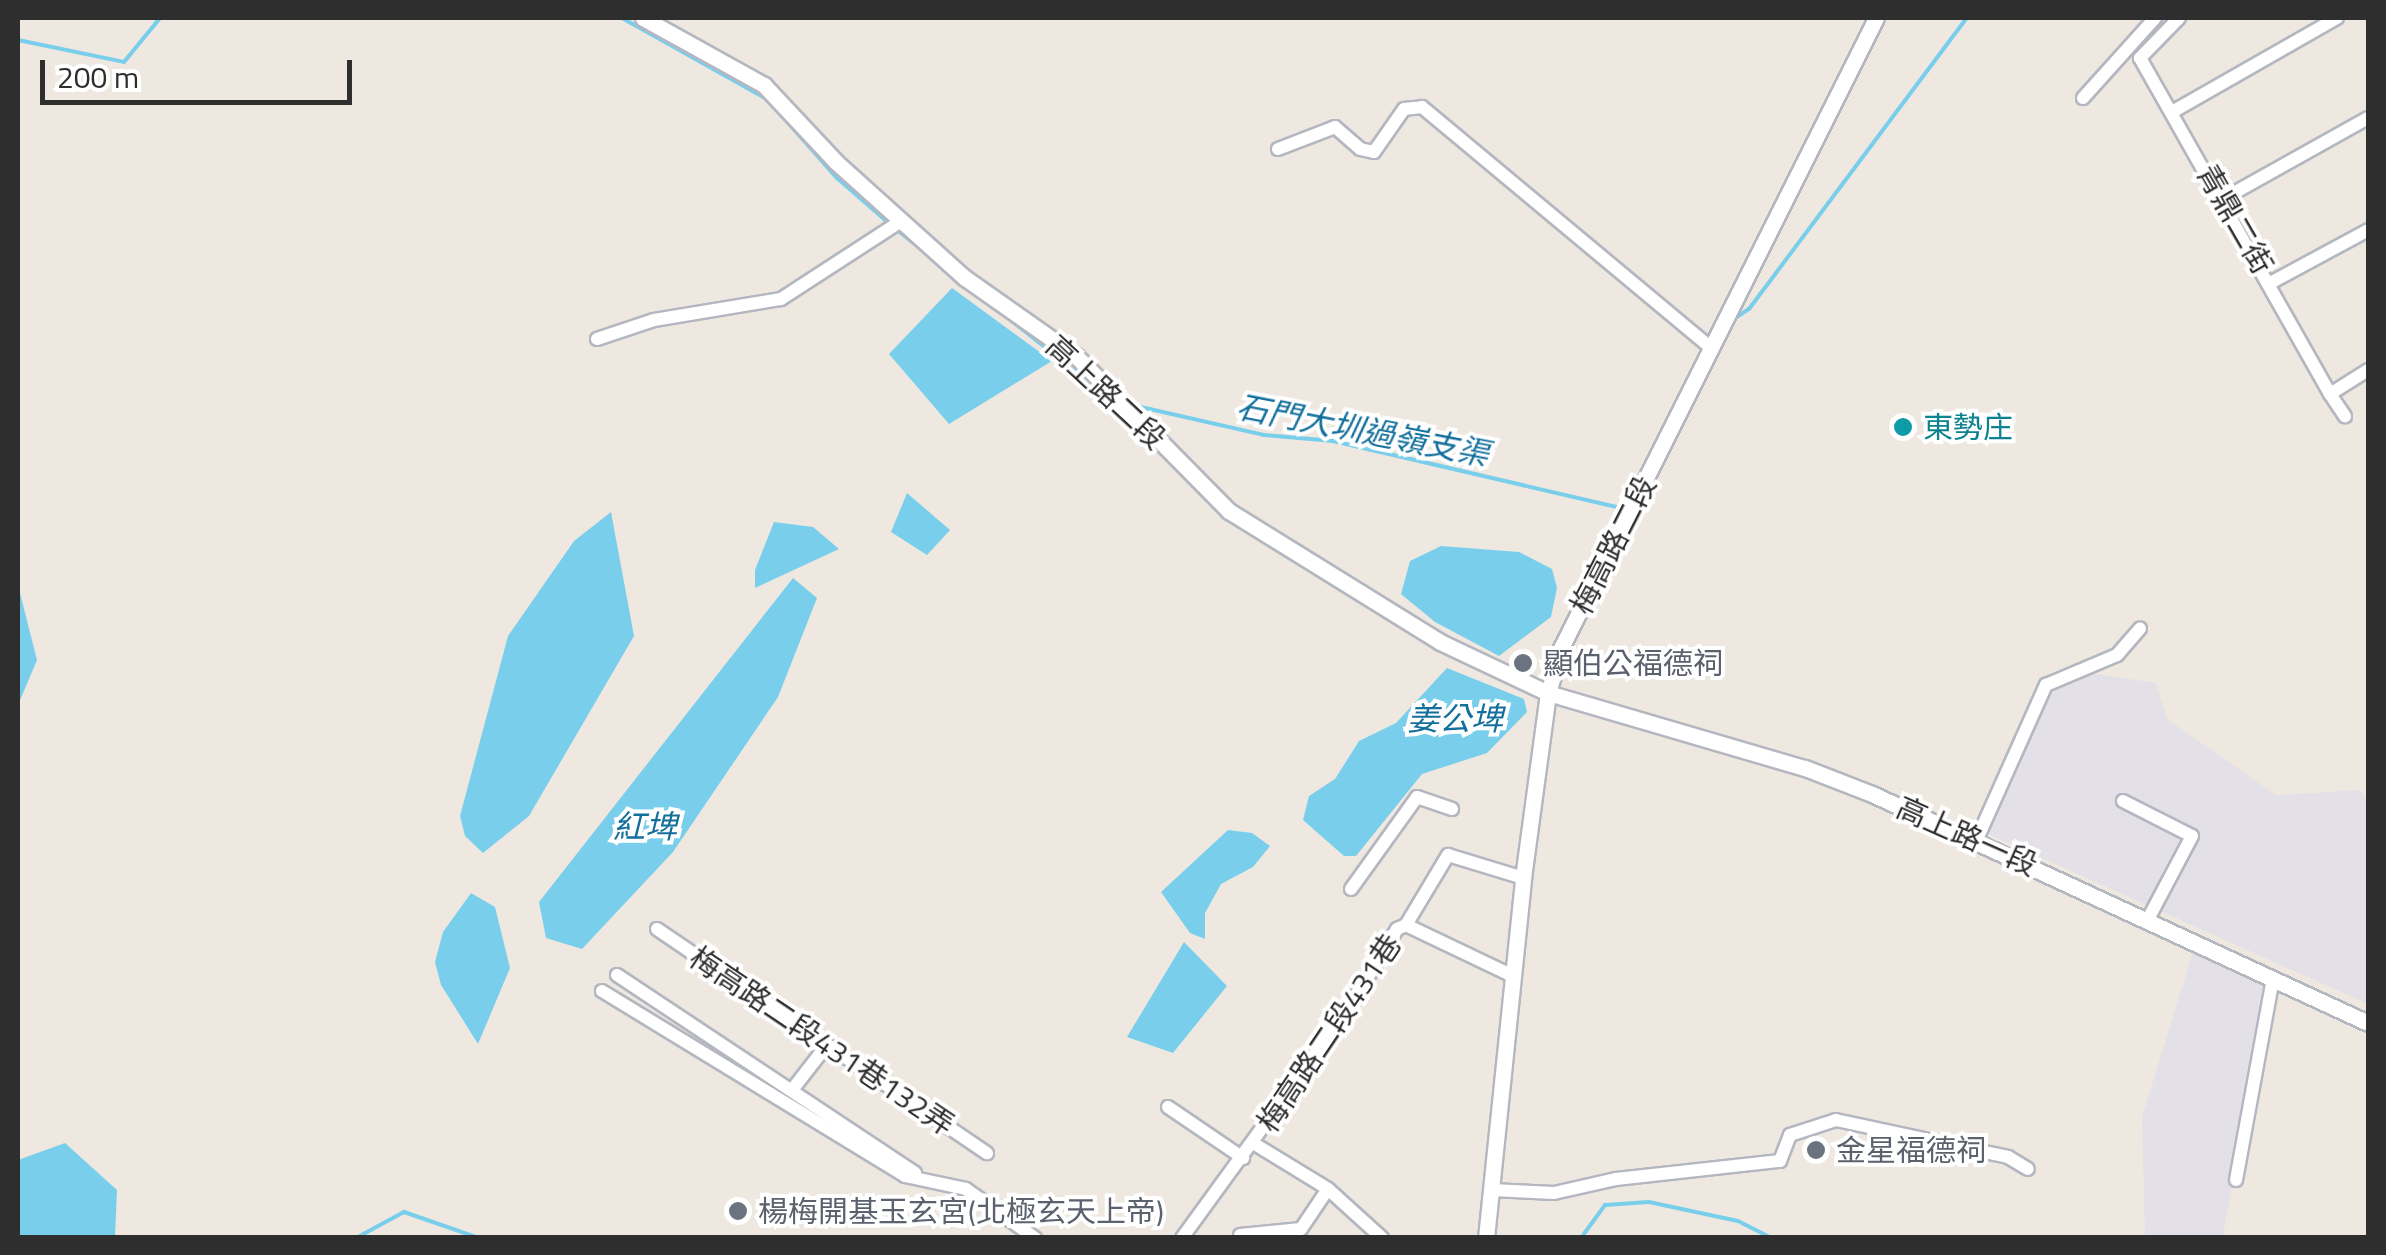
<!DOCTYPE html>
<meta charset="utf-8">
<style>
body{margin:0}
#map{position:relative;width:2386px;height:1255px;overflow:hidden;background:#eee8e1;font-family:"Titillium Web","Noto Sans TC",sans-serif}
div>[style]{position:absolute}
.industrial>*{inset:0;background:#e3e1e7}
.water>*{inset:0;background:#79cfeb}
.stream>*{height:4px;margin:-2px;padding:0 2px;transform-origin:2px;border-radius:2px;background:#79cfeb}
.roads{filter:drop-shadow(2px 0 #b4b7c0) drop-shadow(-2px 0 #b4b7c0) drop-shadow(0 2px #b4b7c0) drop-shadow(0 -2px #b4b7c0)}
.minor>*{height:12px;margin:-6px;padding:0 6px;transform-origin:6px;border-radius:6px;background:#fff}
.tertiary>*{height:15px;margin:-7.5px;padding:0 7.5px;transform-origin:7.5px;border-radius:7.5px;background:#fff}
.dots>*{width:28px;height:28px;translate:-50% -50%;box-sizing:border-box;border:5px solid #fff;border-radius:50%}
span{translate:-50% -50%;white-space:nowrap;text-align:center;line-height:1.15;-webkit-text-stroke:8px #fff;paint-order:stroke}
.street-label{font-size:30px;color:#2e2e2e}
.culture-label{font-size:30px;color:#0d838f}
.left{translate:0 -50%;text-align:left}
.worship-label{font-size:30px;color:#5b616d}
.water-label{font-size:32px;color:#136f9c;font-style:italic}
.frame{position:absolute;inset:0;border:20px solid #2e2e2e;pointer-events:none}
.scale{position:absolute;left:40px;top:60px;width:312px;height:45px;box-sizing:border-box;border:5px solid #2e2e2e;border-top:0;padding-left:12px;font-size:30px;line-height:35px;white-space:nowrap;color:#2e2e2e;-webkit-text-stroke:8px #fff;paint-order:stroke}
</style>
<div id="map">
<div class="industrial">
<i style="clip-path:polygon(2091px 673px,2156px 683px,2167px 719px,2276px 795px,2359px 790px,2368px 799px,2368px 1004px,1986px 833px,2049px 689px)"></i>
<i style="clip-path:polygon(2193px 952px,2267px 984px,2223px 1236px,2145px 1237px,2142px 1117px)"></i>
</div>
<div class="water">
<i style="clip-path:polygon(952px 288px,1052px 361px,949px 424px,889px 354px)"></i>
<i style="clip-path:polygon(907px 493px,950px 530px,927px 555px,891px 532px)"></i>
<i style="clip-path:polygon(611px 512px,634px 636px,529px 816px,483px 853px,465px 836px,460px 816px,508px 636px,574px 541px)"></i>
<i style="clip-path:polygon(774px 522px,813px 527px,839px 549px,755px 588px,755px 570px)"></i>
<i style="clip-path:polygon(1441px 546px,1519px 552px,1552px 569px,1557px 588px,1551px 617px,1499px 656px,1435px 622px,1401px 594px,1410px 561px)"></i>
<i style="clip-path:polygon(793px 578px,817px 598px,778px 697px,673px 852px,582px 949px,546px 938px,539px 902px)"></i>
<i style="clip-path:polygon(18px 585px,37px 660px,18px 705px)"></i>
<i style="clip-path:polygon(1447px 668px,1524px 699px,1527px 712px,1487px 753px,1422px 774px,1356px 856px,1344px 856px,1303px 820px,1309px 796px,1335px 779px,1359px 741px,1396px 723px)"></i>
<i style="clip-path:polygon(1228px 830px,1252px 833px,1270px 846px,1253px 867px,1221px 884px,1205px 913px,1205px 939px,1190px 933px,1161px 892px)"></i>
<i style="clip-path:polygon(471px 893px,495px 907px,510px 968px,478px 1044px,441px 985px,435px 962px,443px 932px)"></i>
<i style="clip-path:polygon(1184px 942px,1227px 986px,1173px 1053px,1127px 1037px)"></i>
<i style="clip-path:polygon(65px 1143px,117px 1190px,115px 1237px,18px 1237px,18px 1160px)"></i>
</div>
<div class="stream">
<i style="left:622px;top:18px;width:166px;rotate:29.2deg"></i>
<i style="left:767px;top:99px;width:106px;rotate:48.5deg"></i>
<i style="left:837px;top:178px;width:70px;rotate:41deg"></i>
<i style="left:18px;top:40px;width:108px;rotate:11.7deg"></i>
<i style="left:124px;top:62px;width:57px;rotate:-50.7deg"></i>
<i style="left:897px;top:230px;width:270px;rotate:38.4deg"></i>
<i style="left:1731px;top:321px;width:22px;rotate:-34deg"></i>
<i style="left:1749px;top:309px;width:364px;rotate:-53.2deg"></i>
<i style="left:1132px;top:405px;width:135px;rotate:12.8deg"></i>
<i style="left:1264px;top:435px;width:69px;rotate:5deg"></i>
<i style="left:1333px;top:441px;width:300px;rotate:13.1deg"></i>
<i style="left:356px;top:1238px;width:55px;rotate:-28.4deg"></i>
<i style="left:404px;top:1212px;width:79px;rotate:19.1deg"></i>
<i style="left:1581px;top:1238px;width:41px;rotate:-54deg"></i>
<i style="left:1605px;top:1205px;width:44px;rotate:-3.9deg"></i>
<i style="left:1649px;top:1202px;width:91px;rotate:12.1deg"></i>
<i style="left:1738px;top:1221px;width:37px;rotate:27deg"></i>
</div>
<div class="roads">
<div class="minor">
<i style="left:2179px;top:18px;width:56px;rotate:134.3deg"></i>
<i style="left:2140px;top:58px;width:386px;rotate:60.5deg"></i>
<i style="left:2330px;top:394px;width:45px;rotate:-32.3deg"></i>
<i style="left:2083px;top:98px;width:108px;rotate:-48deg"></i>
<i style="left:2172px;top:112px;width:190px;rotate:-29.7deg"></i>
<i style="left:1278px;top:149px;width:61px;rotate:-21.1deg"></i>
<i style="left:1335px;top:127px;width:33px;rotate:41deg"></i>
<i style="left:1360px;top:149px;width:14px;rotate:12deg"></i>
<i style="left:1374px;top:152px;width:52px;rotate:-55.1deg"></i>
<i style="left:1404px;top:109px;width:18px;rotate:-6deg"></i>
<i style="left:1422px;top:107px;width:378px;rotate:39.8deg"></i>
<i style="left:2223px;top:199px;width:166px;rotate:-29.2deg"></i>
<i style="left:2272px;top:282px;width:109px;rotate:-28.4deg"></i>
<i style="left:597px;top:339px;width:60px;rotate:-18.4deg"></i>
<i style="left:654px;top:320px;width:129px;rotate:-9.4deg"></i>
<i style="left:781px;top:299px;width:143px;rotate:-33deg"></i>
<i style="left:2330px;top:394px;width:27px;rotate:56deg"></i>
<i style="left:2123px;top:801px;width:77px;rotate:26.9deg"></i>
<i style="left:2192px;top:836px;width:94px;rotate:117.9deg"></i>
<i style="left:1977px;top:839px;width:169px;rotate:-65.9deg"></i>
<i style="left:2046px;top:685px;width:77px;rotate:-22.9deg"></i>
<i style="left:2117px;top:655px;width:35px;rotate:-49deg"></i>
<i style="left:1351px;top:889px;width:113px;rotate:-54.3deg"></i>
<i style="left:1417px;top:797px;width:37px;rotate:19deg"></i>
<i style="left:1406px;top:925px;width:82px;rotate:-59deg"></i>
<i style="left:1448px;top:855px;width:78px;rotate:17deg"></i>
<i style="left:657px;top:929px;width:399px;rotate:34.2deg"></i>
<i style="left:617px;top:975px;width:358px;rotate:33.6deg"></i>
<i style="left:602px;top:991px;width:355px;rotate:31.4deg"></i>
<i style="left:905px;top:1176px;width:62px;rotate:12deg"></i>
<i style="left:966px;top:1189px;width:85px;rotate:35.4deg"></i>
<i style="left:792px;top:1090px;width:57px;rotate:-52.1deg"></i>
<i style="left:1168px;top:1107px;width:91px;rotate:34.2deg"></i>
<i style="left:1253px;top:1143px;width:88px;rotate:31.5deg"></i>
<i style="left:1328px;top:1189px;width:73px;rotate:42.2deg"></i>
<i style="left:2236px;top:1180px;width:205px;rotate:-79.6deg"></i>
<i style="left:1492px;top:1190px;width:62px;rotate:2.8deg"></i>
<i style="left:1554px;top:1193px;width:64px;rotate:-12.7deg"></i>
<i style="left:1616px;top:1179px;width:165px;rotate:-6.3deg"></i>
<i style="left:1780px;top:1161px;width:28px;rotate:-69deg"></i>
<i style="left:1790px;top:1135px;width:48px;rotate:-18.1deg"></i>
<i style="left:1836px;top:1120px;width:176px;rotate:12.1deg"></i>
<i style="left:2008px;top:1157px;width:23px;rotate:31deg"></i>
<i style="left:1240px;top:1235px;width:61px;rotate:-5.6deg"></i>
<i style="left:1301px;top:1229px;width:48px;rotate:-56deg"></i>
<i style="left:1182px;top:1238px;width:281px;rotate:-54deg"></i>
<i style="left:1347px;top:1011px;width:96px;rotate:-58.6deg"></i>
<i style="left:1397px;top:929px;width:10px;rotate:-24deg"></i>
<i style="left:1406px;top:925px;width:119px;rotate:25.5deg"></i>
</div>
<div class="tertiary">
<i style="left:643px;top:18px;width:138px;rotate:29deg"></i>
<i style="left:764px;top:85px;width:105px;rotate:46.9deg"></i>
<i style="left:836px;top:162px;width:173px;rotate:42deg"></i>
<i style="left:965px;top:278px;width:136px;rotate:35.1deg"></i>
<i style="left:1076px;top:356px;width:218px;rotate:45.4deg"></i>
<i style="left:1229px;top:511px;width:248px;rotate:31.8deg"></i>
<i style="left:1440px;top:642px;width:119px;rotate:25.3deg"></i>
<i style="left:1548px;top:693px;width:268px;rotate:16.3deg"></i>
<i style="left:1805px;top:768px;width:72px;rotate:21.2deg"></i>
<i style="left:1872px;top:794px;width:546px;rotate:24.78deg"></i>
<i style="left:1486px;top:1238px;width:362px;rotate:-84.1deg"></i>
<i style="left:1523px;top:878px;width:187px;rotate:-82.3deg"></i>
<i style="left:1548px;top:693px;width:47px;rotate:-73.9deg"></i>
<i style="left:1561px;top:648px;width:704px;rotate:-63.43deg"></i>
</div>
</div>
<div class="dots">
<i style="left:1903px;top:427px;background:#0f9aa8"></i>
<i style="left:1523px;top:663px;background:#6b7280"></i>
<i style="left:1816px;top:1150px;background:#6b7280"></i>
<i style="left:738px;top:1211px;background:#6b7280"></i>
</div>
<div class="street-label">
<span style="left:2235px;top:219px;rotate:60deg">青鼎二街</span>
<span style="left:1106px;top:392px;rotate:43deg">高上路二段</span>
<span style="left:1613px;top:545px;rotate:-63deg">梅高路二段</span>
<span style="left:1967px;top:836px;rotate:24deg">高上路一段</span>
<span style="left:1329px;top:1033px;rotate:-56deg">梅高路二段431巷</span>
<span style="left:822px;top:1041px;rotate:34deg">梅高路二段431巷132弄</span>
</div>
<div class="culture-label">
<span class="left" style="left:1923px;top:427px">東勢庄</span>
</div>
<div class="worship-label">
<span class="left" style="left:1543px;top:663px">顯伯公福德祠</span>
<span class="left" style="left:1836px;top:1150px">金星福德祠</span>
<span class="left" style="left:758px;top:1211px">楊梅開基玉玄宮(北極玄天上帝)</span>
</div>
<div class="water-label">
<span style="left:1363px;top:430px;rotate:11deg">石門大圳過嶺支渠</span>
<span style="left:1455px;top:718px">姜公埤</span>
<span style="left:645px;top:826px">紅埤</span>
</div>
<div class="frame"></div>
<div class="scale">200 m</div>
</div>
